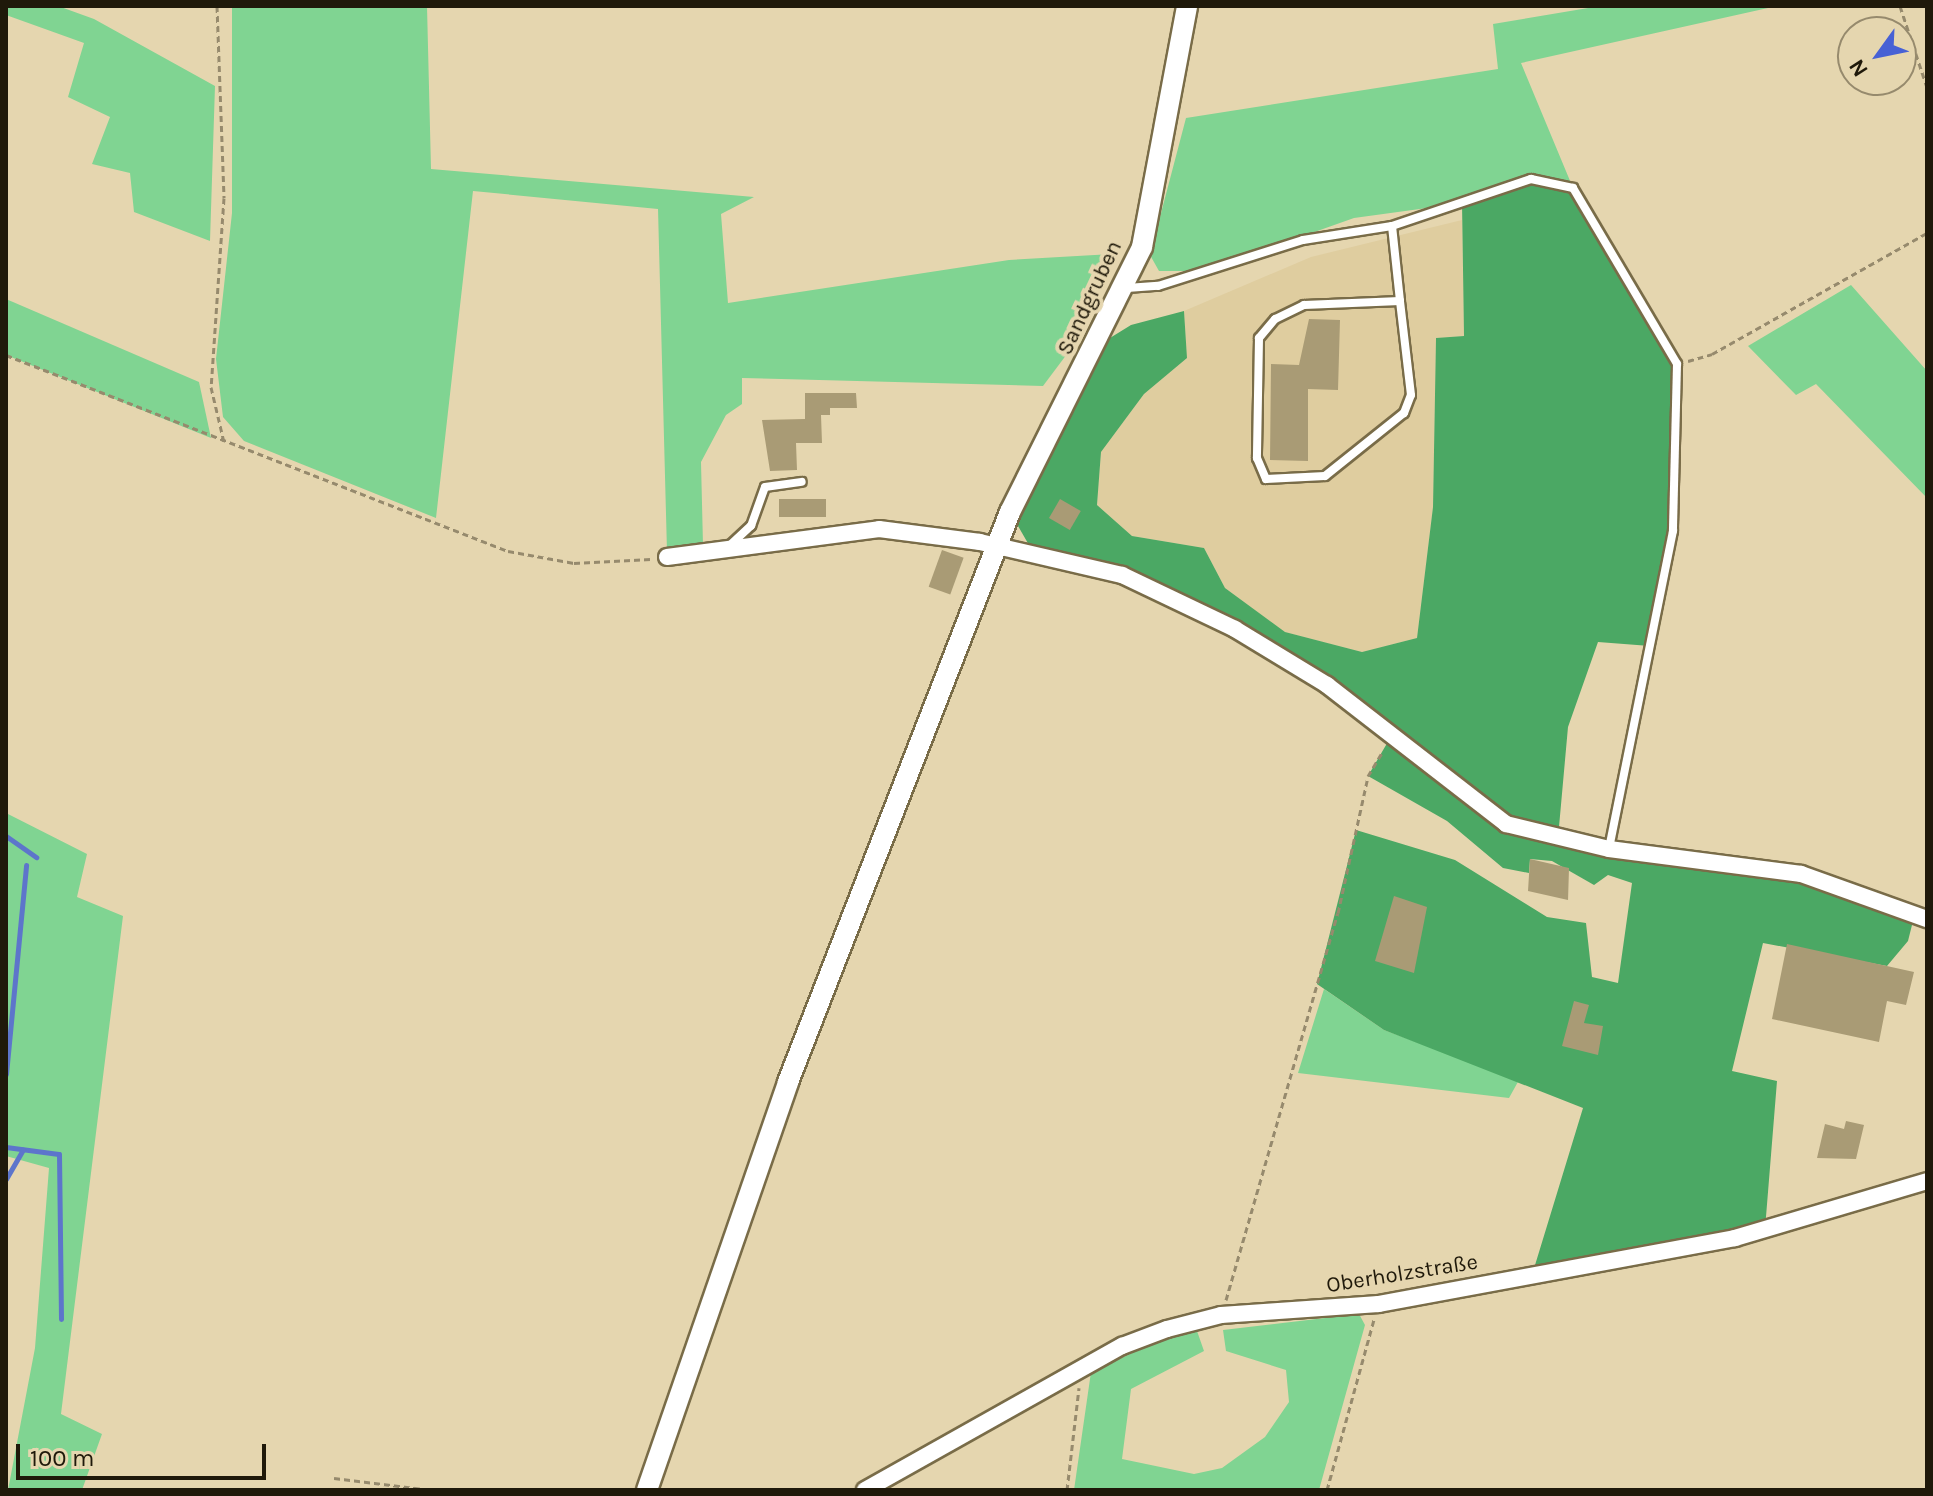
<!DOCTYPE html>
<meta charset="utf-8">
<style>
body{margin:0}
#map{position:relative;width:1933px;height:1496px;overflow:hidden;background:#e5d6af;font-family:Karla,sans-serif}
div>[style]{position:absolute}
.built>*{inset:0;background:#dfcd9f}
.green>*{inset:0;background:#80d492}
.forest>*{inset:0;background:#4ba864}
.stream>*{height:5px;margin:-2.5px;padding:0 2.5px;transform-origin:2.5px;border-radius:2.5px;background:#5d75cb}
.building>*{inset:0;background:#a99b75;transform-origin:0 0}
.path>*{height:3px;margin-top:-1.5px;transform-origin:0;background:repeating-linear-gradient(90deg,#968a6d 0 6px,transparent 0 10px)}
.roads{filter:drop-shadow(2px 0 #796c48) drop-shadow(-2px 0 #796c48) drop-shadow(0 2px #796c48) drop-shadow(0 -2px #796c48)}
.service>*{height:8px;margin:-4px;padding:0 4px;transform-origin:4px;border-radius:4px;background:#fff}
.minor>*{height:16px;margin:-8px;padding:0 8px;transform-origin:8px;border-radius:8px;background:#fff}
.tertiary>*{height:20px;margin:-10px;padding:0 10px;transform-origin:10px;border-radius:10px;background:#fff}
span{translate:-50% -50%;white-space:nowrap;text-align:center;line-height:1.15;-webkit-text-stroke:8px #e5d6af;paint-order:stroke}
.street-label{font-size:22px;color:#1f190a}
.frame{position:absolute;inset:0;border:8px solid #1f190a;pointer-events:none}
.north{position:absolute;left:1837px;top:16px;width:80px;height:80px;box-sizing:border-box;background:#e5d6af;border:2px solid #968a6d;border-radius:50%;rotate:237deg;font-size:22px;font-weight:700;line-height:32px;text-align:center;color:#1f190a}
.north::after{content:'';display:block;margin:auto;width:28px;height:36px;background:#4761d5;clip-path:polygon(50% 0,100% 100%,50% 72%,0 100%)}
.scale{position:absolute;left:16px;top:1444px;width:250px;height:36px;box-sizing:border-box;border:4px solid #1f190a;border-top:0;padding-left:10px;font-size:24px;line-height:28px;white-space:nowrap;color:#1f190a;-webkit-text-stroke:6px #e5d6af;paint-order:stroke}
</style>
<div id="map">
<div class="built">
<i style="clip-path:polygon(1462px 220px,1464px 336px,1436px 338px,1433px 507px,1417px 638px,1362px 652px,1284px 632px,1225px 588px,1204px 548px,1132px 536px,1097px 505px,1101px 452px,1144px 394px,1187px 358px,1184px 311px,1311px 257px)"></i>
</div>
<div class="green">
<i style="clip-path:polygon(6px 6px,58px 6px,94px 19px,215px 86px,210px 241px,134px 212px,130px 173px,92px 164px,110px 117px,68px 97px,84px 43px,6px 15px)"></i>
<i style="clip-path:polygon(232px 6px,427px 6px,431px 169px,754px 197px,721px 214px,728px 303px,1009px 260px,1112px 254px,1076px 342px,1043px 386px,742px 378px,742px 404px,726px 415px,701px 462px,703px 545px,667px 552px,658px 209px,473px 191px,436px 518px,244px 441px,223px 417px,216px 359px,232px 213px)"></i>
<i style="clip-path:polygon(1600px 6px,1777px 6px,1521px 63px,1573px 188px,1354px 218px,1204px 271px,1159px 271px,1150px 255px,1186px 118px,1498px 69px,1493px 24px)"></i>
<i style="clip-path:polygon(1851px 285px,1927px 371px,1927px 498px,1816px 384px,1796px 395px,1748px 346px)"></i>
<i style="clip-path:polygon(6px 299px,199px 382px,211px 438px,6px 355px)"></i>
<i style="clip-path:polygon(6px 813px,87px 854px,77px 897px,123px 916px,61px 1414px,102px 1434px,82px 1490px,8px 1490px,35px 1348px,49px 1168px,6px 1156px)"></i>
<i style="clip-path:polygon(1324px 989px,1384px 1030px,1519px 1080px,1509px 1098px,1298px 1073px)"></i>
<i style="clip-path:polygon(1359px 1314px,1365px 1325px,1319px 1490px,1074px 1490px,1091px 1372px,1173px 1334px,1197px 1331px,1204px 1351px,1131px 1389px,1122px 1459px,1194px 1474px,1222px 1468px,1265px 1437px,1289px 1402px,1286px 1370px,1226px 1351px,1223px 1330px)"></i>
</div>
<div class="forest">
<i style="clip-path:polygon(1531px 179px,1573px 188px,1677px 364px,1673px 531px,1650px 646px,1598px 642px,1568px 727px,1558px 838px,1801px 874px,1915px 913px,1908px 941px,1887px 966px,1763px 943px,1732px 1071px,1777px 1081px,1765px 1229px,1532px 1275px,1583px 1108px,1384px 1030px,1317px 984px,1356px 830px,1455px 860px,1547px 917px,1586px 923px,1592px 977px,1618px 983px,1632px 883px,1608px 875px,1594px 885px,1552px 861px,1530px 859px,1529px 873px,1503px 868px,1447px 821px,1368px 776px,1393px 733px,1155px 588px,1037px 559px,1010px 512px,1097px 346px,1131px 325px,1184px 311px,1187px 358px,1144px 394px,1101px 452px,1097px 505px,1132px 536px,1204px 548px,1225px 588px,1285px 632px,1362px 652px,1417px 638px,1433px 507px,1436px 338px,1464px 336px,1462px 203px)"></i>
</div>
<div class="stream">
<i style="left:6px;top:836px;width:37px;rotate:35deg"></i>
<i style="left:6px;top:1074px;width:210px;rotate:-84.5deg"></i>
<i style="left:6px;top:1147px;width:53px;rotate:7.5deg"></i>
<i style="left:59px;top:1154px;width:165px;rotate:89.3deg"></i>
<i style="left:6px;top:1179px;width:34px;rotate:-60deg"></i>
</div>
<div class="building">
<i style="clip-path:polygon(1309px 319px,1340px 320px,1338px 390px,1308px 389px,1308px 461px,1270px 460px,1271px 364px,1299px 365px)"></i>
<i style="clip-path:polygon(805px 393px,856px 393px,857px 408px,830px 408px,830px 415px,821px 415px,822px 443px,796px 443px,797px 470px,770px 471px,762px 420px,805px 419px)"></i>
<i style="left:779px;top:499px;width:47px;height:18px"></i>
<i style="left:1060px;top:499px;width:24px;height:22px;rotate:30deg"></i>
<i style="left:942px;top:550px;width:23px;height:39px;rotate:20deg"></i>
<i style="clip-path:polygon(1530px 859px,1569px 868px,1568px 900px,1528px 891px)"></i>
<i style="clip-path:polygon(1394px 896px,1427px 907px,1414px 973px,1375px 961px)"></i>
<i style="clip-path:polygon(1787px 944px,1914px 972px,1906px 1005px,1887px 1001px,1879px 1042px,1772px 1019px)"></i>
<i style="clip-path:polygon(1574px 1001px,1589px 1005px,1584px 1023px,1603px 1026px,1598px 1055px,1562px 1046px)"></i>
<i style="clip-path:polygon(1846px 1121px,1864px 1125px,1856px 1159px,1817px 1158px,1825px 1124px,1844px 1129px)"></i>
</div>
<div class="path">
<i style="left:217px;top:6px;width:192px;rotate:87.9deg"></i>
<i style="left:224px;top:198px;width:189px;rotate:93.9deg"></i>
<i style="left:211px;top:387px;width:57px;rotate:76.7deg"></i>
<i style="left:1900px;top:6px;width:85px;rotate:71.6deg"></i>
<i style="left:6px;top:355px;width:539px;rotate:21.33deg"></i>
<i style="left:508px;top:551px;width:67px;rotate:10.3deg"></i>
<i style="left:574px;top:563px;width:77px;rotate:-3deg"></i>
<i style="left:1688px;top:361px;width:25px;rotate:-16deg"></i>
<i style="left:1712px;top:354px;width:247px;rotate:-29.4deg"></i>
<i style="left:1226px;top:1300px;width:403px;rotate:-73.9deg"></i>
<i style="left:1338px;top:913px;width:140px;rotate:-77.6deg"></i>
<i style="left:1368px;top:776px;width:29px;rotate:-59deg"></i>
<i style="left:334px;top:1478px;width:98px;rotate:7.1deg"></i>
<i style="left:1067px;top:1490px;width:103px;rotate:-83.3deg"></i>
<i style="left:1327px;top:1490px;width:177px;rotate:-74.6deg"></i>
</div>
<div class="roads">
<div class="service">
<i style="left:1392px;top:226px;width:75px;rotate:83.9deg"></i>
<i style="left:1400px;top:301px;width:96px;rotate:177.6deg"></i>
<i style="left:1304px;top:305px;width:32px;rotate:154deg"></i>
<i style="left:1275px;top:319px;width:25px;rotate:130deg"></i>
<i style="left:1259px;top:338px;width:120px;rotate:91deg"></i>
<i style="left:1257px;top:458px;width:23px;rotate:67deg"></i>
<i style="left:1266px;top:479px;width:59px;rotate:-2.9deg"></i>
<i style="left:1325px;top:476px;width:101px;rotate:-38.6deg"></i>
<i style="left:1404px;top:413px;width:19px;rotate:-69deg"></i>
<i style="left:1411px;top:395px;width:95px;rotate:-96.7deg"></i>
<i style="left:1127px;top:288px;width:31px;rotate:-4deg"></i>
<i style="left:1158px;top:286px;width:152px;rotate:-17.6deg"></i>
<i style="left:1303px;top:240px;width:90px;rotate:-8.9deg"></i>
<i style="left:1392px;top:226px;width:147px;rotate:-18.7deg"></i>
<i style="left:1531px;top:179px;width:43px;rotate:12.1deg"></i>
<i style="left:1573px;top:188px;width:204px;rotate:59.4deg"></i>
<i style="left:1677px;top:364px;width:167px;rotate:91.4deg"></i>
<i style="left:1673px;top:531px;width:324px;rotate:101.4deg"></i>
<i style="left:727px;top:548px;width:33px;rotate:-43deg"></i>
<i style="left:751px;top:526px;width:41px;rotate:-70.3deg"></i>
<i style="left:765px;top:487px;width:37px;rotate:-8deg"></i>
</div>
<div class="minor">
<i style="left:667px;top:557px;width:214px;rotate:-7.5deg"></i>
<i style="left:879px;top:529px;width:102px;rotate:7.3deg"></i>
<i style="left:980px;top:542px;width:146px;rotate:13.1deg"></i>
<i style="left:1122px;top:575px;width:125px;rotate:25.5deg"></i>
<i style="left:1235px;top:629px;width:108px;rotate:31.3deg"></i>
<i style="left:1327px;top:685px;width:227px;rotate:37.8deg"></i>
<i style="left:1506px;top:824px;width:106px;rotate:13.6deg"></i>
<i style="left:1609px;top:849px;width:194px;rotate:7.4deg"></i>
<i style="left:1801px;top:874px;width:134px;rotate:19.7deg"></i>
<i style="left:865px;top:1490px;width:295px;rotate:-29.3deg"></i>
<i style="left:1122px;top:1346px;width:48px;rotate:-20.7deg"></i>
<i style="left:1167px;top:1329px;width:56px;rotate:-14.5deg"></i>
<i style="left:1221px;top:1315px;width:158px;rotate:-4deg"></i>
<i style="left:1379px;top:1304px;width:362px;rotate:-10.5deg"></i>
<i style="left:1735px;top:1238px;width:200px;rotate:-16.5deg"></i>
</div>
<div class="tertiary">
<i style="left:647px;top:1490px;width:432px;rotate:-70.9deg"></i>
<i style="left:788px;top:1082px;width:612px;rotate:-68.72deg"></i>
<i style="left:1010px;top:512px;width:296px;rotate:-63.5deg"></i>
<i style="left:1142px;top:247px;width:245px;rotate:-79.4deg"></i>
</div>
</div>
<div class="street-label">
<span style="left:1090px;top:298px;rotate:-65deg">Sandgruben</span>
<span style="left:1402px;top:1274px;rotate:-9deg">Oberholzstraße</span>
</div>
<div class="frame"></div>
<div class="north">N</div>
<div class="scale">100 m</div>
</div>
